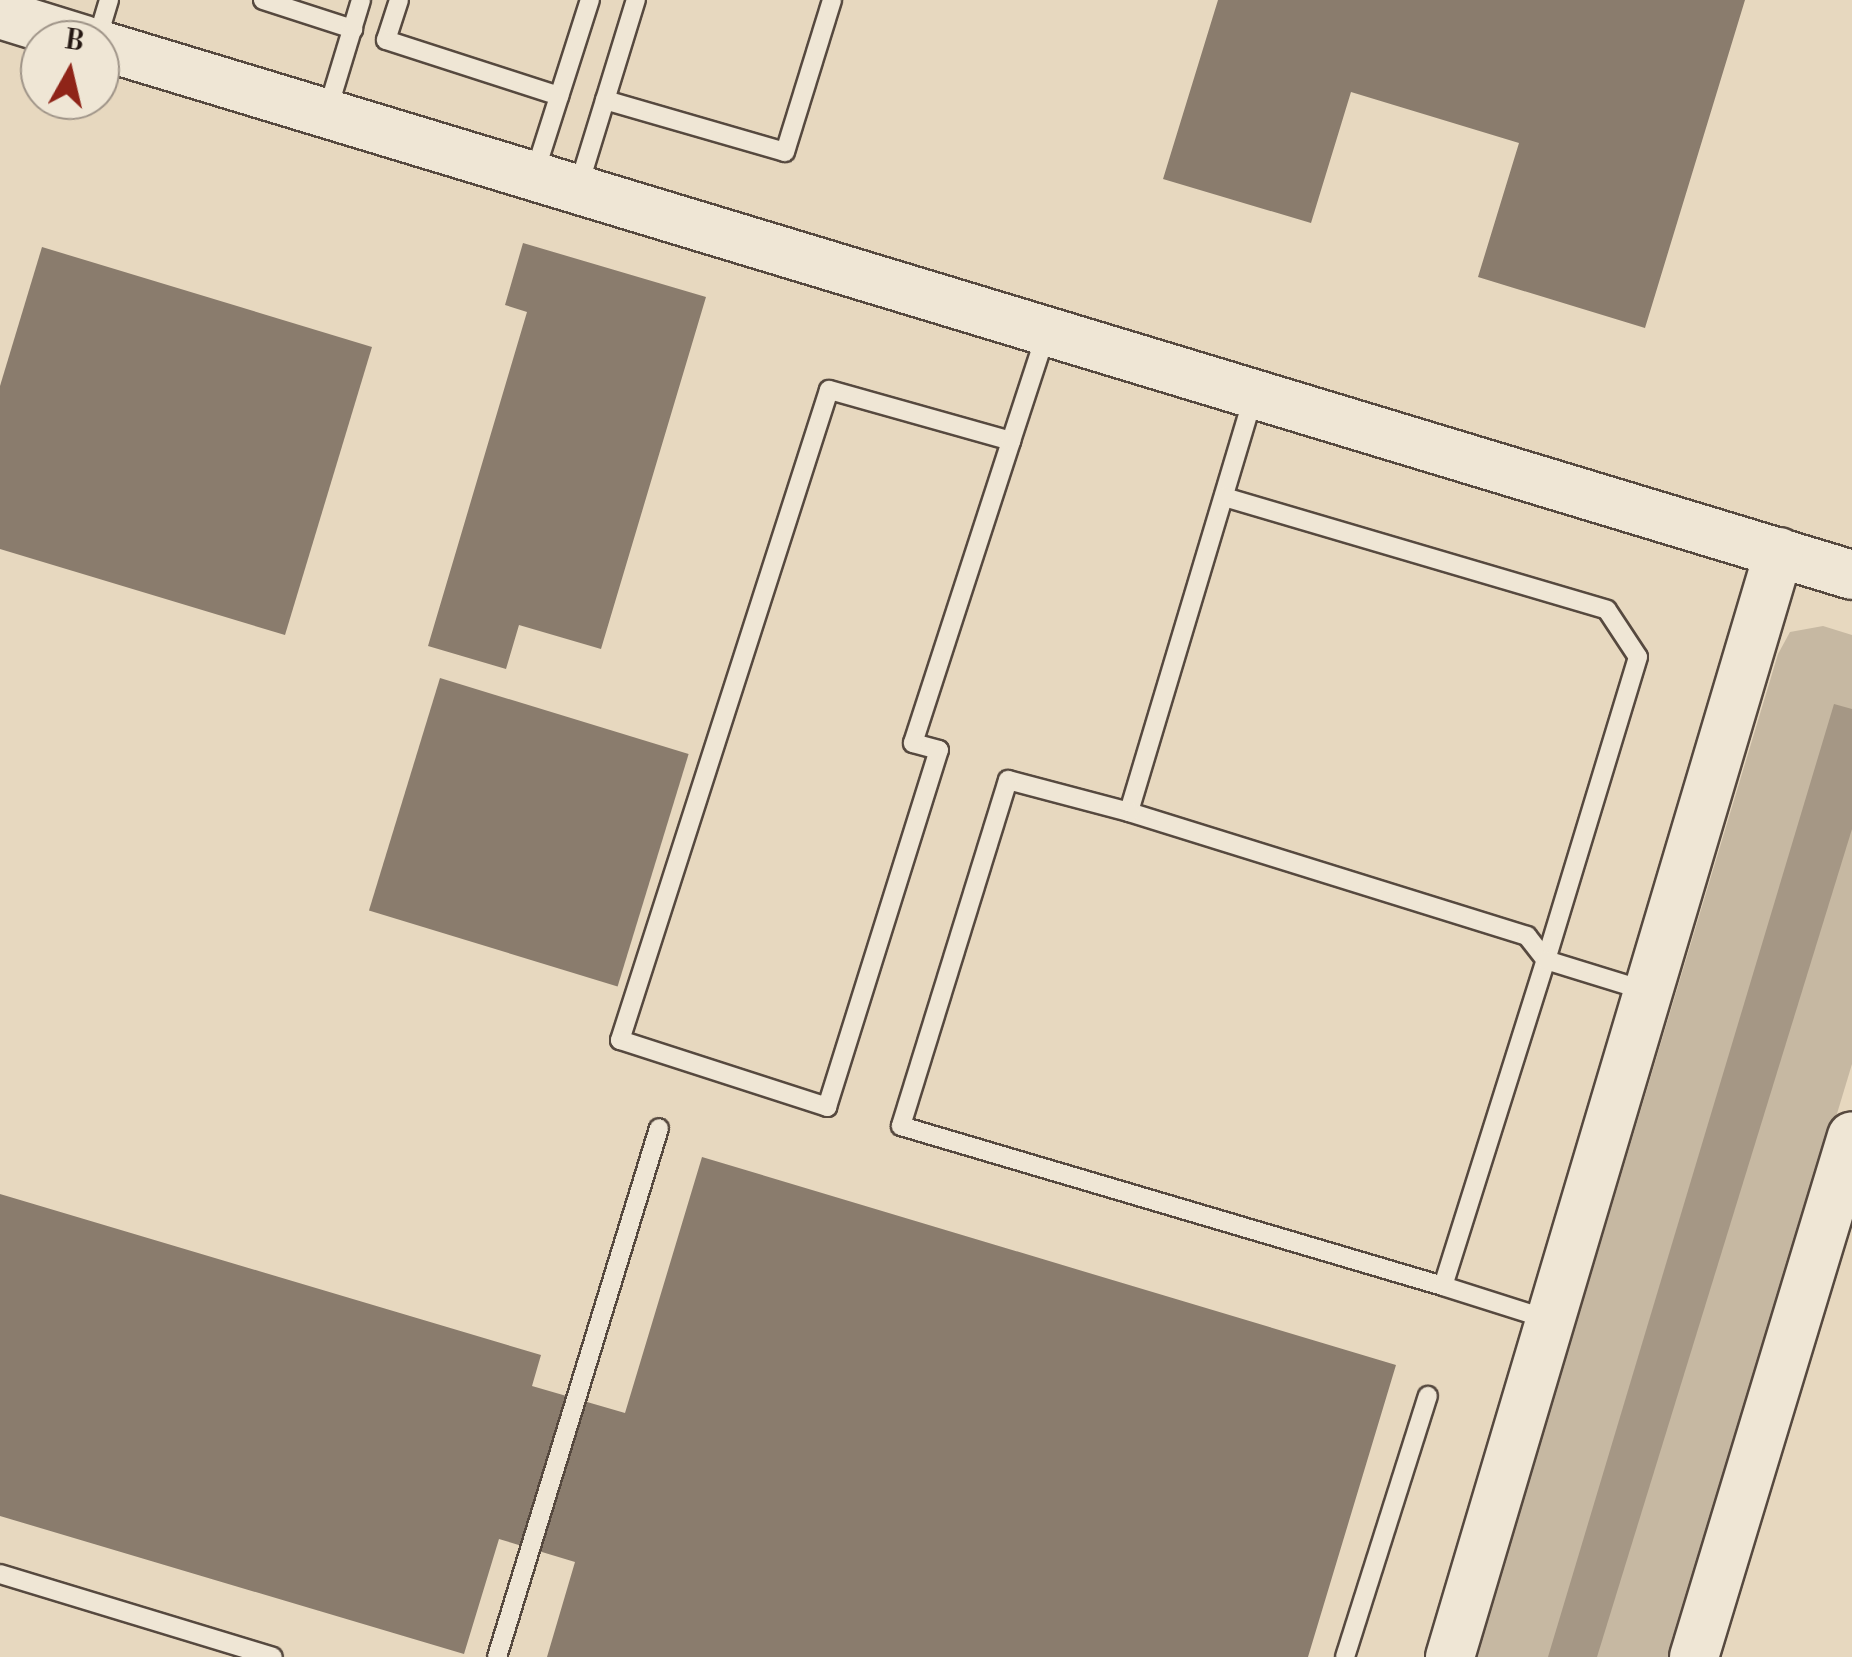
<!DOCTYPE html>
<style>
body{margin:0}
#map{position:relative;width:1852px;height:1657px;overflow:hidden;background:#e7d8bf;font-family:"Old Standard TT",serif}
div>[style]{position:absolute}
.green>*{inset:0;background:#c6b8a2}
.water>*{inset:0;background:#a59785}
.building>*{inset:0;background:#8a7c6d;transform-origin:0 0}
.roads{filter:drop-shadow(2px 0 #56493f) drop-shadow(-2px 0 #56493f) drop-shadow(0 2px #56493f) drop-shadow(0 -2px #56493f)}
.lane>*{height:18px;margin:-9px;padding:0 9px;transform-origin:9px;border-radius:9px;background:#efe6d5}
.secondary>*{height:48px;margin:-24px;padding:0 24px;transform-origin:24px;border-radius:24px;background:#efe6d5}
span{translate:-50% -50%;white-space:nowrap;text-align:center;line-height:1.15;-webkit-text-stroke:10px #efe6d5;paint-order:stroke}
.north{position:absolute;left:20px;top:20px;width:100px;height:100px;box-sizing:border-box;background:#efe6d5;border:2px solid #9f9488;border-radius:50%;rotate:8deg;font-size:28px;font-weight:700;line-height:40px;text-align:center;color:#261914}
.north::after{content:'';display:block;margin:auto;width:35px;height:45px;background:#8f2418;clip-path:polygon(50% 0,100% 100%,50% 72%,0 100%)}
</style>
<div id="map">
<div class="green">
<i style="clip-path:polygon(1823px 626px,1852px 635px,1852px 1064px,1673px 1657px,1476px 1657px,1778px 654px,1790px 632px)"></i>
</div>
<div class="water">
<i style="clip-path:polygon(1834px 704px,1852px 709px,1852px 829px,1597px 1657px,1548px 1657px)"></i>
</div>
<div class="building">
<i style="clip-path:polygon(1218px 0,1745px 0,1645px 328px,1478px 277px,1519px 143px,1351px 92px,1311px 223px,1163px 179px)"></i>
<i style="clip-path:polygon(523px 243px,706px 297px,601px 649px,519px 625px,506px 669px,428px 646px,527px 312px,505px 305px)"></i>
<i style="clip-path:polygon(42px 247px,372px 347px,285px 635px,0 549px,0 386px)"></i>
<i style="left:440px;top:678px;width:260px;height:243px;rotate:17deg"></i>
<i style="clip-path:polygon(702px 1157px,1396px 1365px,1308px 1657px,547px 1657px,575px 1562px,499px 1539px,464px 1654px,0 1516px,0 1194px,541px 1355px,532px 1386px,625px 1413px)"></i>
</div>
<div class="roads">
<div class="lane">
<i style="left:263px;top:0;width:95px;rotate:17.9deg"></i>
<i style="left:399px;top:0;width:42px;rotate:108deg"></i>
<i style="left:386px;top:40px;width:182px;rotate:17.9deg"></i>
<i style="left:97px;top:40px;width:42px;rotate:-73.3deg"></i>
<i style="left:605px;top:100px;width:187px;rotate:16.1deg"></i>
<i style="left:785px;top:152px;width:159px;rotate:-72.8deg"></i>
<i style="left:327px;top:112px;width:117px;rotate:-73.1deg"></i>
<i style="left:534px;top:175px;width:184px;rotate:-72.3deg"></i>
<i style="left:578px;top:188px;width:197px;rotate:-72.9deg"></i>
<i style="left:1253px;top:398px;width:432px;rotate:106.7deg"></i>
<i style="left:1129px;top:812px;width:417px;rotate:17.3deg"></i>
<i style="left:1527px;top:936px;width:31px;rotate:52deg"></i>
<i style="left:1011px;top:441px;width:189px;rotate:-164.3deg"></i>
<i style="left:829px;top:390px;width:683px;rotate:107.82deg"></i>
<i style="left:620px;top:1040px;width:218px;rotate:17.9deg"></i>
<i style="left:827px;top:1107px;width:374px;rotate:-72.6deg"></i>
<i style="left:939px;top:750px;width:27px;rotate:-165deg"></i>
<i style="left:913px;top:743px;width:318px;rotate:-72deg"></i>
<i style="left:1011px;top:441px;width:116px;rotate:-71.9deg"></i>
<i style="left:1224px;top:497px;width:399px;rotate:16.4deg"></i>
<i style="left:1607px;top:610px;width:56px;rotate:56.6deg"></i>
<i style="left:1638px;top:657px;width:317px;rotate:106.9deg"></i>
<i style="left:1129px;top:812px;width:125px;rotate:-165.2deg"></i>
<i style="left:1008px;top:780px;width:362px;rotate:107.2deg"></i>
<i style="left:901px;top:1126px;width:565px;rotate:16.45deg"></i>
<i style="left:1550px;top:1320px;width:112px;rotate:-162.4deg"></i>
<i style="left:1443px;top:1286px;width:342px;rotate:-72.5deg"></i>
<i style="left:1546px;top:960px;width:105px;rotate:17.2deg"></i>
<i style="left:0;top:1574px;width:285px;rotate:16.9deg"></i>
<i style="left:497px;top:1657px;width:553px;rotate:-72.97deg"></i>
<i style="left:1345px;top:1657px;width:274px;rotate:-72.4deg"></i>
</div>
<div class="secondary">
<i style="left:0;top:14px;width:88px;rotate:17.2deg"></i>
<i style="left:100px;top:45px;width:1830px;rotate:16.83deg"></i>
<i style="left:1450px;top:1657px;width:1153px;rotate:-73.42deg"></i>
<i style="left:1694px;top:1657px;width:544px;rotate:-73.13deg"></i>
</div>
</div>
<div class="north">B</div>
</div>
